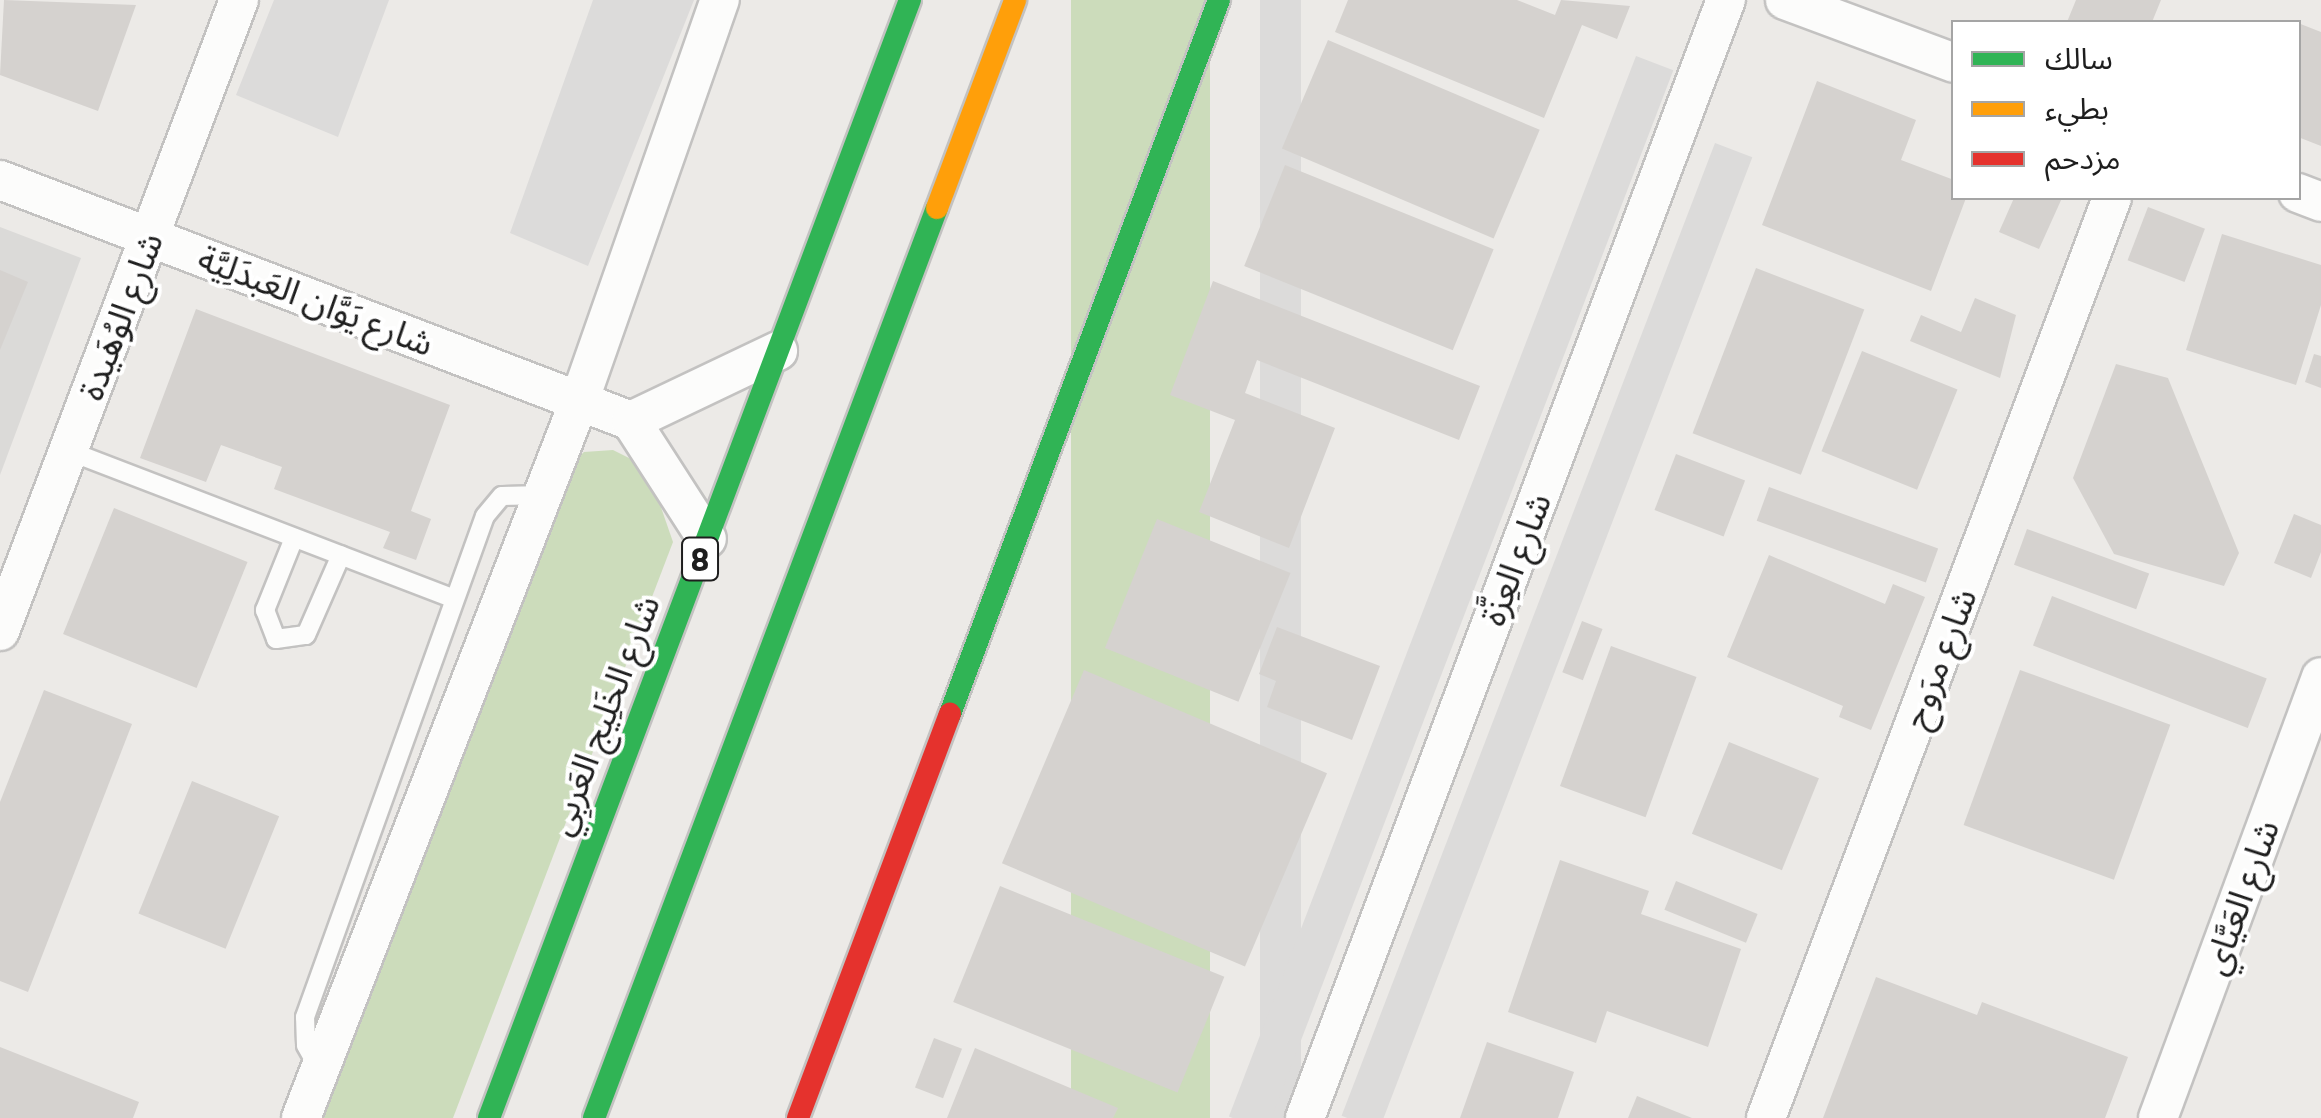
<!DOCTYPE html>
<meta charset="utf-8">
<style>
body{margin:0}
#map{position:relative;width:2321px;height:1118px;overflow:hidden;background:#eceae7;font-family:"Titillium Web","Noto Sans Arabic",sans-serif}
div>[style]{position:absolute}
.residential>*{inset:0;background:#dbdad8}
.forest>*{inset:0;background:#ccdcbb;transform-origin:0 0}
.parking>*{inset:0;background:#dcdbda;transform-origin:0 0}
.building>*{inset:0;background:#d5d2cf;transform-origin:0 0}
.roads{filter:drop-shadow(2px 0 #c3c2c1) drop-shadow(-2px 0 #c3c2c1) drop-shadow(0 2px #c3c2c1) drop-shadow(0 -2px #c3c2c1)}
.lane>*{height:18px;margin:-9px;padding:0 9px;transform-origin:9px;border-radius:9px;background:#fcfcfb}
.street>*{height:38px;margin:-19px;padding:0 19px;transform-origin:19px;border-radius:19px;background:#fcfcfb}
.fast>*{height:22px;margin:-11px;padding:0 11px;transform-origin:11px;border-radius:11px;background:#30b455}
.slow>*{height:22px;margin:-11px;padding:0 11px;transform-origin:11px;border-radius:11px;background:#ff9f0a}
.jam>*{height:22px;margin:-11px;padding:0 11px;transform-origin:11px;border-radius:11px;background:#e5322d}
span{translate:-50% -50%;white-space:nowrap;text-align:center;line-height:1.15;-webkit-text-stroke:8px #fff;paint-order:stroke}
.shield-label span{padding:2px 8px;background:#fff;border:2px solid;border-radius:8px;-webkit-text-stroke-width:0}
.shield-label{font-size:32px;color:#1e1e1e;font-weight:700}
.street-label{font-size:35px;color:#1e1e1e}
.legend{position:absolute;left:1951px;top:20px;width:350px;height:180px;box-sizing:border-box;background:#fff;border:2px solid #a5a5a5;margin:0;padding:12px 18px;list-style:none;font-size:30px;color:#1e1e1e}
.legend li{display:flex;align-items:center;gap:20px;height:50px}
.legend b{width:50px;border:2px solid #a5a5a5}
</style>
<div id="map">
<div class="residential">
<i style="clip-path:polygon(0 227px,81px 258px,0 475px)"></i>
</div>
<div class="forest">
<i style="left:1071px;top:0;width:139px;height:1195px"></i>
<i style="clip-path:polygon(613px 450px,647px 467px,673px 542px,453px 1118px,313px 1118px,557px 478px,584px 452px)"></i>
</div>
<div class="parking">
<i style="clip-path:polygon(274px 0,389px 0,338px 137px,236px 95px)"></i>
<i style="clip-path:polygon(593px 0,694px 0,588px 266px,510px 233px)"></i>
<i style="left:1260px;top:0;width:41px;height:1195px"></i>
<i style="left:1636px;top:56px;width:40px;height:1136px;rotate:21deg"></i>
<i style="left:1715px;top:143px;width:40px;height:1042px;rotate:21deg"></i>
</div>
<div class="building">
<i style="clip-path:polygon(4px 0,136px 5px,98px 111px,0 75px)"></i>
<i style="clip-path:polygon(1348px 0,1517px 0,1555px 15px,1561px 0,1630px 6px,1617px 39px,1582px 25px,1544px 118px,1335px 32px)"></i>
<i style="clip-path:polygon(2076px 0,2161px 0,2152px 22px,2067px 22px)"></i>
<i style="clip-path:polygon(2298px 23px,2321px 32px,2321px 146px,2298px 137px)"></i>
<i style="left:1328px;top:40px;width:230px;height:118px;rotate:23deg"></i>
<i style="clip-path:polygon(1817px 81px,1916px 120px,1901px 160px,1954px 180px,1954px 198px,1966px 198px,1931px 291px,1762px 225px)"></i>
<i style="left:1285px;top:165px;width:225px;height:109px;rotate:22deg"></i>
<i style="clip-path:polygon(2014px 198px,2062px 198px,2039px 249px,1999px 232px)"></i>
<i style="left:2148px;top:207px;width:61px;height:57px;rotate:21deg"></i>
<i style="clip-path:polygon(2222px 234px,2321px 265px,2321px 305px,2296px 385px,2186px 350px)"></i>
<i style="left:1756px;top:268px;width:116px;height:177px;rotate:21deg"></i>
<i style="clip-path:polygon(0 270px,28px 282px,0 350px)"></i>
<i style="clip-path:polygon(1213px 281px,1480px 386px,1459px 440px,1257px 360px,1245px 393px,1335px 428px,1289px 548px,1199px 512px,1235px 420px,1170px 395px)"></i>
<i style="clip-path:polygon(1975px 298px,2016px 315px,2000px 378px,1910px 341px,1921px 315px,1961px 332px)"></i>
<i style="clip-path:polygon(196px 309px,450px 405px,411px 511px,431px 519px,416px 560px,383px 548px,390px 532px,274px 489px,282px 467px,221px 445px,206px 482px,140px 458px)"></i>
<i style="left:1862px;top:351px;width:103px;height:108px;rotate:22deg"></i>
<i style="clip-path:polygon(2314px 354px,2321px 356px,2321px 388px,2305px 382px)"></i>
<i style="clip-path:polygon(2116px 364px,2168px 378px,2239px 553px,2224px 586px,2114px 554px,2073px 478px)"></i>
<i style="left:1676px;top:454px;width:74px;height:60px;rotate:21deg"></i>
<i style="left:1769px;top:487px;width:180px;height:36px;rotate:20deg"></i>
<i style="left:114px;top:508px;width:144px;height:136px;rotate:22deg"></i>
<i style="clip-path:polygon(2294px 514px,2321px 525px,2321px 552px,2311px 578px,2274px 563px)"></i>
<i style="left:1157px;top:519px;width:144px;height:139px;rotate:22deg"></i>
<i style="left:2027px;top:529px;width:130px;height:38px;rotate:20deg"></i>
<i style="clip-path:polygon(1769px 555px,1885px 604px,1893px 584px,1925px 597px,1871px 730px,1839px 717px,1843px 706px,1727px 657px)"></i>
<i style="left:2052px;top:596px;width:230px;height:53px;rotate:21deg"></i>
<i style="left:1582px;top:621px;width:22px;height:55px;rotate:21deg"></i>
<i style="clip-path:polygon(1277px 627px,1380px 666px,1352px 740px,1267px 707px,1276px 681px,1259px 674px)"></i>
<i style="left:1611px;top:646px;width:91px;height:149px;rotate:20deg"></i>
<i style="left:1084px;top:670px;width:264px;height:210px;rotate:23deg"></i>
<i style="left:2020px;top:670px;width:160px;height:165px;rotate:20deg"></i>
<i style="clip-path:polygon(44px 690px,132px 724px,28px 992px,0 981px,0 802px)"></i>
<i style="left:1729px;top:742px;width:97px;height:99px;rotate:22deg"></i>
<i style="left:192px;top:781px;width:94px;height:143px;rotate:22deg"></i>
<i style="clip-path:polygon(1560px 860px,1649px 891px,1641px 914px,1741px 949px,1708px 1047px,1607px 1011px,1596px 1043px,1508px 1012px)"></i>
<i style="left:1676px;top:881px;width:88px;height:31px;rotate:22deg"></i>
<i style="left:1000px;top:886px;width:242px;height:125px;rotate:22deg"></i>
<i style="clip-path:polygon(1876px 977px,1977px 1015px,1982px 1002px,2128px 1057px,2105px 1118px,1823px 1118px)"></i>
<i style="left:934px;top:1038px;width:30px;height:53px;rotate:21deg"></i>
<i style="clip-path:polygon(1487px 1042px,1574px 1072px,1558px 1118px,1460px 1118px)"></i>
<i style="clip-path:polygon(0 1047px,139px 1102px,133px 1118px,0 1118px)"></i>
<i style="clip-path:polygon(975px 1048px,1118px 1108px,1113px 1118px,947px 1118px)"></i>
<i style="clip-path:polygon(1637px 1096px,1692px 1118px,1628px 1118px)"></i>
</div>
<div class="roads">
<div class="lane">
<i style="left:69px;top:451px;width:412px;rotate:21deg"></i>
<i style="left:294px;top:538px;width:78px;rotate:111.9deg"></i>
<i style="left:265px;top:610px;width:31px;rotate:69deg"></i>
<i style="left:276px;top:639px;width:30px;rotate:-8deg"></i>
<i style="left:306px;top:635px;width:87px;rotate:-66.4deg"></i>
<i style="left:318px;top:1067px;width:25px;rotate:-119deg"></i>
<i style="left:306px;top:1045px;width:28px;rotate:-92deg"></i>
<i style="left:305px;top:1017px;width:532px;rotate:-70.24deg"></i>
<i style="left:485px;top:516px;width:26px;rotate:-50deg"></i>
<i style="left:502px;top:496px;width:41px;rotate:-1.4deg"></i>
</div>
<div class="street">
<i style="left:1785px;top:0;width:180px;rotate:20.4deg"></i>
<i style="left:0;top:180px;width:675px;rotate:20.9deg"></i>
<i style="left:631px;top:421px;width:140px;rotate:57.2deg"></i>
<i style="left:2298px;top:193px;width:25px;rotate:21deg"></i>
<i style="left:631px;top:421px;width:163px;rotate:-25.5deg"></i>
<i style="left:0;top:631px;width:675px;rotate:-69.26deg"></i>
<i style="left:301px;top:1118px;width:771px;rotate:-68.79deg"></i>
<i style="left:580px;top:399px;width:423px;rotate:-70.7deg"></i>
<i style="left:1305px;top:1118px;width:1195px;rotate:-69.37deg"></i>
<i style="left:1766px;top:1118px;width:983px;rotate:-69.39deg"></i>
<i style="left:2158px;top:1118px;width:470px;rotate:-69.7deg"></i>
</div>
<div class="fast">
<i style="left:950px;top:714px;width:763px;rotate:-69.36deg"></i>
<i style="left:489px;top:1118px;width:1195px;rotate:-69.37deg"></i>
<i style="left:594px;top:1118px;width:972px;rotate:-69.35deg"></i>
</div>
<div class="slow">
<i style="left:937px;top:208px;width:222px;rotate:-69.4deg"></i>
</div>
<div class="jam">
<i style="left:798px;top:1118px;width:432px;rotate:-69.4deg"></i>
</div>
</div>
<div class="shield-label">
<span style="left:700px;top:559px">8</span>
</div>
<div class="street-label">
<span style="left:316px;top:300px;rotate:21deg">شارع يَوَّان العَبدَلِيَّة</span>
<span style="left:120px;top:316px;rotate:-69deg">شارع الوُهَيدة</span>
<span style="left:1515px;top:559px;rotate:-69deg">شارع العِزَّة</span>
<span style="left:1939px;top:658px;rotate:-69deg">شارع مرَوح</span>
<span style="left:603px;top:715px;rotate:-69deg">شارع الخَلِيج العَربِي</span>
<span style="left:2240px;top:897px;rotate:-70deg">شارع العَيَّاي</span>
</div>
<ul class="legend">
<li><b style="height:12px;background:#30b455"></b>سالك</li>
<li><b style="height:12px;background:#ff9f0a"></b>بطيء</li>
<li><b style="height:12px;background:#e5322d"></b>مزدحم</li>
</ul>
</div>
